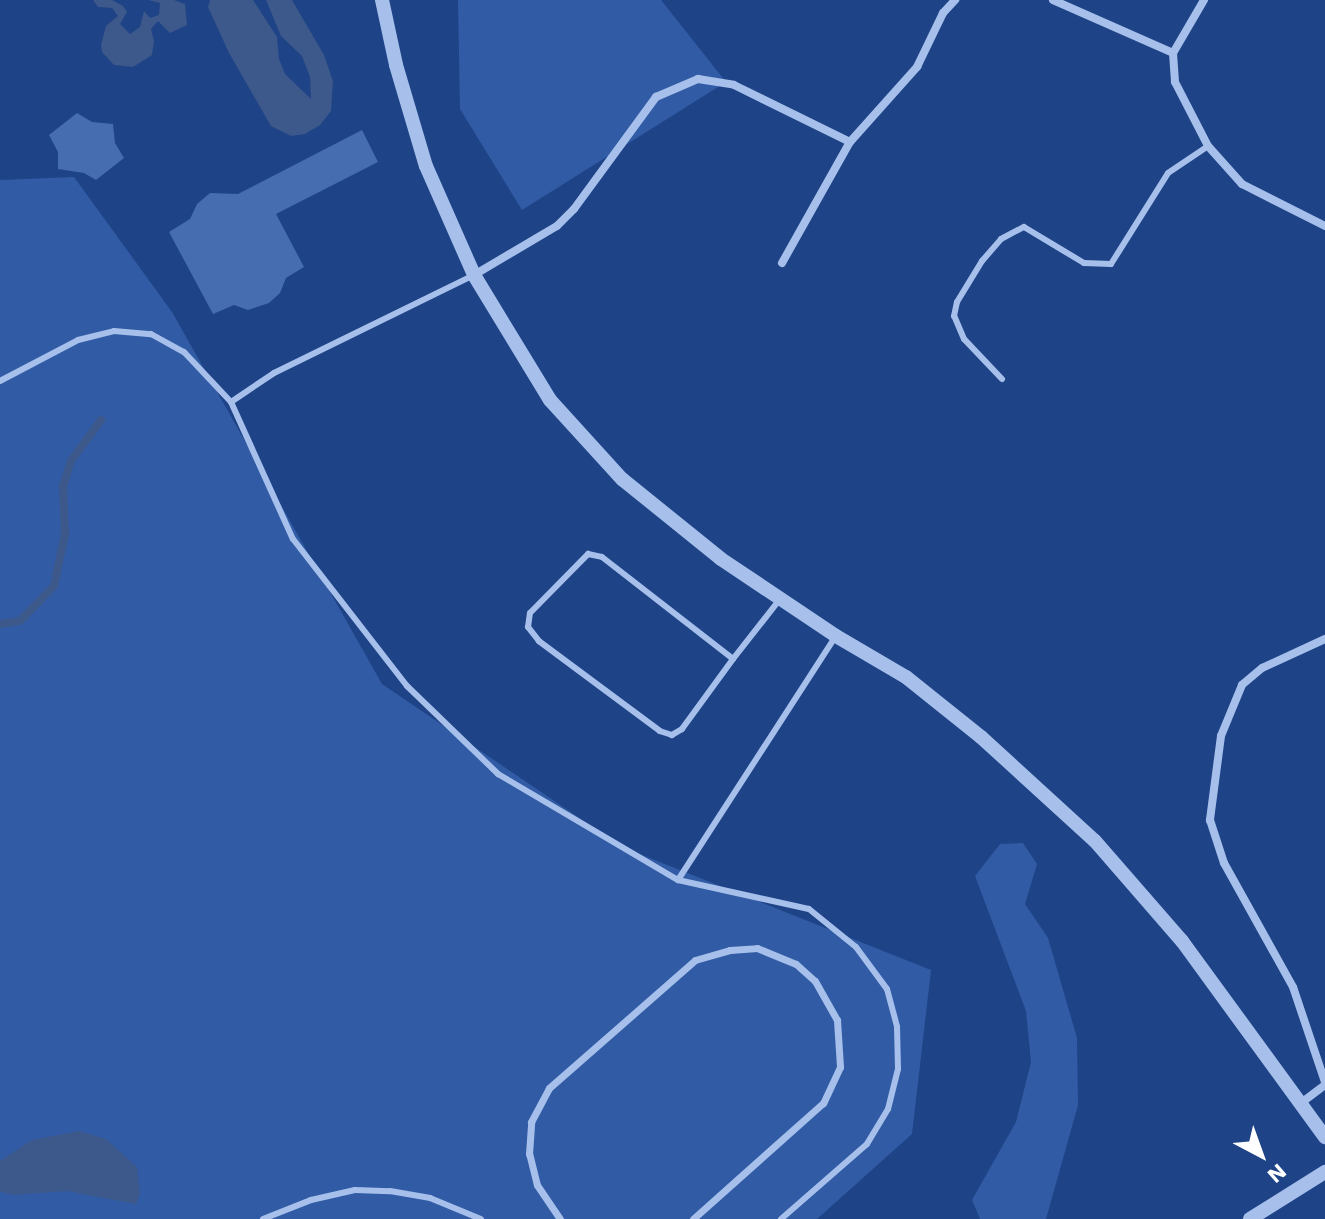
<!DOCTYPE html>
<style>
body{margin:0}
#map{position:relative;width:1325px;height:1219px;overflow:hidden;background:#1e4387;font-family:"Work Sans",sans-serif}
div>[style]{position:absolute}
.green>*{inset:0;background:#315ca5}
.water>*{inset:0;background:#3d588a}
.stream>*{height:8px;margin:-4px;padding:0 4px;transform-origin:4px;border-radius:4px;background:#3d588a}
.building>*{inset:0;background:#466db0}
.service>*{height:6px;margin:-3px;padding:0 3px;transform-origin:3px;border-radius:3px;background:#a7c0eb}
.pedestrian>*{height:7px;margin:-3.5px;padding:0 3.5px;transform-origin:3.5px;border-radius:3.5px;background:#a7c0eb}
.minor>*{height:8px;margin:-4px;padding:0 4px;transform-origin:4px;border-radius:4px;background:#a7c0eb}
.tertiary>*{height:14px;margin:-7px;padding:0 7px;transform-origin:7px;border-radius:7px;background:#a7c0eb}
span{translate:-50% -50%;white-space:nowrap;text-align:center;line-height:1.15;-webkit-text-stroke:6px #1e4387;paint-order:stroke}
.north{position:absolute;left:1221px;top:1115px;width:80px;height:80px;-webkit-text-stroke:6px #1e4387;paint-order:stroke;rotate:139deg;font-size:22px;font-weight:700;line-height:32px;text-align:center;color:#fff}
.north::after{content:'';display:block;margin:auto;width:28px;height:36px;background:#fff;clip-path:polygon(50% 0,100% 100%,50% 72%,0 100%)}
</style>
<div id="map">
<div class="green">
<i style="clip-path:polygon(458px 0,661px 0,726px 82px,522px 210px,460px 109px)"></i>
<i style="clip-path:polygon(74px 177px,172px 312px,382px 684px,622px 847px,931px 970px,912px 1134px,817px 1219px,0 1219px,0 180px)"></i>
<i style="clip-path:polygon(1023px 843px,1037px 864px,1025px 904px,1048px 938px,1077px 1038px,1078px 1105px,1046px 1219px,980px 1219px,972px 1200px,1016px 1122px,1031px 1062px,1026px 1011px,975px 876px,1000px 844px)"></i>
</div>
<div class="water">
<i style="clip-path:polygon(93px 0,112px 0,123px 6px,127px 12px,120px 24px,130px 34px,140px 27px,144px 11px,150px 18px,159px 15px,160px 3px,148px 0,174px 0,185px 4px,187px 25px,170px 33px,158px 21px,151px 29px,154px 41px,152px 55px,133px 67px,114px 65px,102px 52px,101px 45px,106px 26px,118px 16px,112px 8px,98px 7px)"></i>
<i style="clip-path:polygon(210px 0,253px 0,277px 37px,279px 59px,285px 74px,311px 99px,310px 77px,302px 56px,281px 36px,266px 0,292px 0,324px 55px,333px 81px,331px 111px,320px 125px,305px 134px,291px 136px,271px 126px,229px 53px,208px 7px)"></i>
<i style="clip-path:polygon(79px 1131px,106px 1139px,137px 1167px,140px 1194px,136px 1204px,67px 1191px,15px 1195px,0 1192px,0 1161px,32px 1140px)"></i>
</div>
<div class="stream">
<i style="left:0;top:624px;width:20px;rotate:-9deg"></i>
<i style="left:20px;top:621px;width:49px;rotate:-45.8deg"></i>
<i style="left:54px;top:586px;width:53px;rotate:-78.1deg"></i>
<i style="left:65px;top:534px;width:47px;rotate:-92.4deg"></i>
<i style="left:63px;top:487px;width:27px;rotate:-73deg"></i>
<i style="left:71px;top:461px;width:51px;rotate:-53.8deg"></i>
</div>
<div class="building">
<i style="clip-path:polygon(77px 113px,92px 122px,113px 124px,115px 143px,124px 158px,96px 180px,84px 173px,58px 169px,58px 152px,49px 135px)"></i>
<i style="clip-path:polygon(362px 130px,378px 162px,276px 214px,304px 267px,286px 278px,280px 293px,269px 303px,248px 310px,234px 305px,213px 314px,169px 232px,190px 219px,197px 204px,210px 193px,238px 194px)"></i>
</div>
<div class="service">
<i style="left:1002px;top:379px;width:55px;rotate:-133.5deg"></i>
<i style="left:964px;top:339px;width:25px;rotate:-113deg"></i>
<i style="left:954px;top:316px;width:14px;rotate:-78deg"></i>
<i style="left:957px;top:302px;width:48px;rotate:-58.6deg"></i>
<i style="left:982px;top:261px;width:29px;rotate:-49deg"></i>
<i style="left:1001px;top:239px;width:26px;rotate:-28deg"></i>
<i style="left:1024px;top:227px;width:70px;rotate:31deg"></i>
<i style="left:1084px;top:263px;width:27px;rotate:2deg"></i>
<i style="left:1111px;top:264px;width:107px;rotate:-57.9deg"></i>
<i style="left:1168px;top:173px;width:48px;rotate:-34deg"></i>
<i style="left:0;top:381px;width:88px;rotate:-27.7deg"></i>
<i style="left:78px;top:340px;width:37px;rotate:-14deg"></i>
<i style="left:114px;top:331px;width:37px;rotate:5deg"></i>
<i style="left:151px;top:334px;width:38px;rotate:29deg"></i>
<i style="left:184px;top:352px;width:69px;rotate:46.8deg"></i>
<i style="left:231px;top:402px;width:150px;rotate:65.7deg"></i>
<i style="left:293px;top:539px;width:186px;rotate:52.2deg"></i>
<i style="left:407px;top:686px;width:127px;rotate:44deg"></i>
<i style="left:498px;top:774px;width:209px;rotate:30.5deg"></i>
<i style="left:678px;top:880px;width:134px;rotate:12.5deg"></i>
<i style="left:809px;top:909px;width:60px;rotate:39deg"></i>
<i style="left:856px;top:947px;width:52px;rotate:53.6deg"></i>
<i style="left:887px;top:989px;width:39px;rotate:75deg"></i>
<i style="left:897px;top:1027px;width:42px;rotate:88.6deg"></i>
<i style="left:898px;top:1069px;width:41px;rotate:104deg"></i>
<i style="left:888px;top:1109px;width:41px;rotate:121deg"></i>
<i style="left:867px;top:1144px;width:114px;rotate:138.9deg"></i>
<i style="left:231px;top:402px;width:52px;rotate:-34deg"></i>
<i style="left:274px;top:373px;width:223px;rotate:-26.1deg"></i>
<i style="left:588px;top:554px;width:14px;rotate:12deg"></i>
<i style="left:602px;top:557px;width:166px;rotate:37.9deg"></i>
<i style="left:733px;top:659px;width:87px;rotate:126.1deg"></i>
<i style="left:682px;top:729px;width:12px;rotate:149deg"></i>
<i style="left:672px;top:735px;width:13px;rotate:-162deg"></i>
<i style="left:660px;top:731px;width:151px;rotate:-143.4deg"></i>
<i style="left:539px;top:641px;width:18px;rotate:-128deg"></i>
<i style="left:528px;top:627px;width:14px;rotate:-82deg"></i>
<i style="left:530px;top:613px;width:83px;rotate:-45.5deg"></i>
<i style="left:733px;top:659px;width:76px;rotate:-51.9deg"></i>
<i style="left:678px;top:880px;width:291px;rotate:-57.1deg"></i>
<i style="left:263px;top:1219px;width:52px;rotate:-21.6deg"></i>
<i style="left:311px;top:1200px;width:45px;rotate:-12.8deg"></i>
<i style="left:355px;top:1190px;width:35px;rotate:2deg"></i>
<i style="left:390px;top:1191px;width:41px;rotate:9.9deg"></i>
<i style="left:430px;top:1198px;width:55px;rotate:22.4deg"></i>
</div>
<div class="pedestrian">
<i style="left:560px;top:1219px;width:41px;rotate:-124.1deg"></i>
<i style="left:537px;top:1185px;width:32px;rotate:-104deg"></i>
<i style="left:529px;top:1154px;width:32px;rotate:-86deg"></i>
<i style="left:531px;top:1122px;width:38px;rotate:-62deg"></i>
<i style="left:549px;top:1088px;width:194px;rotate:-41.2deg"></i>
<i style="left:695px;top:960px;width:36px;rotate:-16deg"></i>
<i style="left:730px;top:950px;width:27px;rotate:-4deg"></i>
<i style="left:757px;top:948px;width:42px;rotate:22.3deg"></i>
<i style="left:796px;top:964px;width:25px;rotate:42deg"></i>
<i style="left:815px;top:981px;width:45px;rotate:60.6deg"></i>
<i style="left:837px;top:1020px;width:47px;rotate:86.3deg"></i>
<i style="left:840px;top:1067px;width:40px;rotate:115deg"></i>
<i style="left:823px;top:1103px;width:174px;rotate:138.3deg"></i>
</div>
<div class="minor">
<i style="left:1053px;top:0;width:131px;rotate:23.8deg"></i>
<i style="left:1204px;top:0;width:61px;rotate:120.3deg"></i>
<i style="left:1173px;top:53px;width:29px;rotate:86deg"></i>
<i style="left:1175px;top:82px;width:72px;rotate:62.7deg"></i>
<i style="left:1208px;top:146px;width:51px;rotate:48.2deg"></i>
<i style="left:1242px;top:184px;width:93px;rotate:26.8deg"></i>
<i style="left:782px;top:263px;width:139px;rotate:-60.7deg"></i>
<i style="left:474px;top:275px;width:96px;rotate:-30.6deg"></i>
<i style="left:557px;top:226px;width:24px;rotate:-45deg"></i>
<i style="left:574px;top:209px;width:139px;rotate:-53.8deg"></i>
<i style="left:656px;top:97px;width:46px;rotate:-23.2deg"></i>
<i style="left:698px;top:79px;width:36px;rotate:9deg"></i>
<i style="left:734px;top:85px;width:129px;rotate:26.2deg"></i>
<i style="left:850px;top:142px;width:101px;rotate:-48.2deg"></i>
<i style="left:917px;top:67px;width:60px;rotate:-64.3deg"></i>
<i style="left:943px;top:13px;width:18px;rotate:-47deg"></i>
<i style="left:1325px;top:639px;width:69px;rotate:155.3deg"></i>
<i style="left:1262px;top:668px;width:26px;rotate:140deg"></i>
<i style="left:1242px;top:685px;width:55px;rotate:112.4deg"></i>
<i style="left:1221px;top:736px;width:85px;rotate:97.5deg"></i>
<i style="left:1210px;top:820px;width:45px;rotate:72deg"></i>
<i style="left:1224px;top:863px;width:142px;rotate:60.9deg"></i>
<i style="left:1293px;top:987px;width:100px;rotate:71.4deg"></i>
<i style="left:1301px;top:1103px;width:30px;rotate:-37deg"></i>
</div>
<div class="tertiary">
<i style="left:382px;top:0;width:66px;rotate:77.8deg"></i>
<i style="left:396px;top:65px;width:105px;rotate:73.5deg"></i>
<i style="left:426px;top:166px;width:119px;rotate:66.2deg"></i>
<i style="left:474px;top:275px;width:146px;rotate:58.7deg"></i>
<i style="left:550px;top:400px;width:107px;rotate:47.7deg"></i>
<i style="left:622px;top:479px;width:127px;rotate:38.9deg"></i>
<i style="left:721px;top:559px;width:138px;rotate:33.8deg"></i>
<i style="left:836px;top:636px;width:81px;rotate:30.4deg"></i>
<i style="left:906px;top:677px;width:96px;rotate:38.7deg"></i>
<i style="left:981px;top:737px;width:154px;rotate:42.4deg"></i>
<i style="left:1095px;top:841px;width:133px;rotate:49deg"></i>
<i style="left:1182px;top:941px;width:243px;rotate:53.9deg"></i>
<i style="left:1250px;top:1219px;width:89px;rotate:-32.1deg"></i>
</div>
<div class="north">N</div>
</div>
